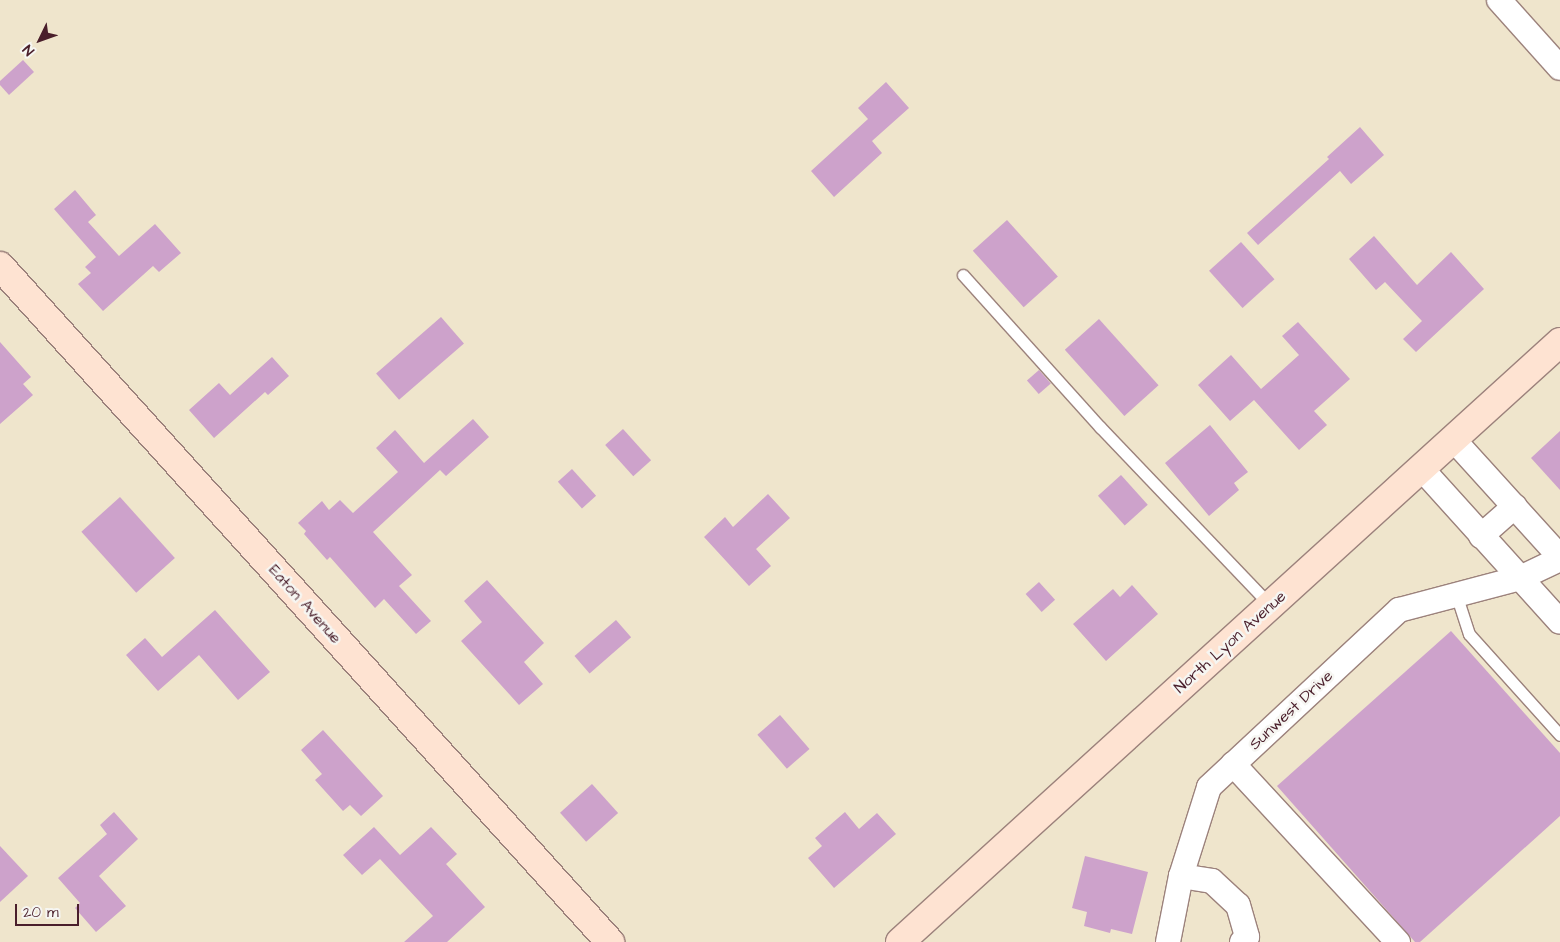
<!DOCTYPE html>
<style>
body{margin:0}
#map{position:relative;width:1560px;height:942px;overflow:hidden;background:#efe5cc;font-family:"Architects Daughter",sans-serif}
div>[style]{position:absolute}
.building>*{inset:0;background:#cda2cb;transform-origin:0 0}
.roads{filter:drop-shadow(1px 0 #9c827c) drop-shadow(-1px 0 #9c827c) drop-shadow(0 1px #9c827c) drop-shadow(0 -1px #9c827c)}
.lane>*{height:11px;margin:-5.5px;padding:0 5.5px;transform-origin:5.5px;border-radius:5.5px;background:#fff}
.street>*{height:24px;margin:-12px;padding:0 12px;transform-origin:12px;border-radius:12px;background:#fff}
.secondary>*{height:28px;margin:-14px;padding:0 14px;transform-origin:14px;border-radius:14px;background:#fee3d2}
span{translate:-50% -50%;white-space:nowrap;text-align:center;line-height:1.15;-webkit-text-stroke:5px #f6f6f2;paint-order:stroke}
.street-label{font-size:16px;color:#4a1f2b}
.north{position:absolute;left:15px;top:15px;width:50px;height:50px;-webkit-text-stroke:4px #f6f6f2;paint-order:stroke;rotate:228deg;font-size:14px;font-weight:700;line-height:20px;text-align:center;color:#4a1f2b}
.north::after{content:'';display:block;margin:auto;width:18px;height:22px;background:#4a1f2b;clip-path:polygon(50% 0,100% 100%,50% 72%,0 100%)}
.scale{position:absolute;left:15px;top:904px;width:64px;height:22px;box-sizing:border-box;border:2px solid #4a1f2b;border-top:0;padding-left:6px;font-size:15px;line-height:18px;white-space:nowrap;color:#4a1f2b;-webkit-text-stroke:4px #f6f6f2;paint-order:stroke}
</style>
<div id="map">
<div class="building">
<i style="clip-path:polygon(23px 60px,34px 72px,9px 95px,0 85px,0 81px)"></i>
<i style="clip-path:polygon(886px 82px,909px 108px,872px 141px,882px 153px,834px 197px,811px 171px,868px 119px,858px 108px)"></i>
<i style="clip-path:polygon(1360px 127px,1384px 155px,1351px 184px,1340px 171px,1258px 245px,1247px 233px,1329px 159px,1327px 157px)"></i>
<i style="clip-path:polygon(75px 190px,96px 215px,88px 222px,119px 256px,155px 224px,181px 253px,159px 272px,153px 266px,103px 311px,78px 284px,91px 273px,85px 267px,96px 257px,54px 209px)"></i>
<i style="left:1007px;top:220px;width:76px;height:46px;rotate:48deg"></i>
<i style="clip-path:polygon(1374px 236px,1417px 285px,1451px 252px,1484px 289px,1416px 352px,1403px 339px,1422px 321px,1385px 282px,1376px 290px,1349px 259px)"></i>
<i style="left:1241px;top:242px;width:50px;height:43px;rotate:48deg"></i>
<i style="left:441px;top:317px;width:35px;height:86px;rotate:49deg"></i>
<i style="left:1099px;top:319px;width:89px;height:46px;rotate:48deg"></i>
<i style="clip-path:polygon(1298px 322px,1350px 379px,1314px 411px,1327px 425px,1299px 450px,1254px 400px,1230px 421px,1198px 385px,1231px 355px,1261px 389px,1299px 355px,1282px 336px)"></i>
<i style="clip-path:polygon(0 342px,31px 377px,23px 384px,33px 395px,0 424px)"></i>
<i style="clip-path:polygon(272px 357px,289px 376px,268px 395px,265px 392px,214px 438px,189px 410px,219px 383px,230px 395px)"></i>
<i style="left:1039px;top:370px;width:18px;height:16px;rotate:49deg"></i>
<i style="clip-path:polygon(473px 419px,489px 437px,446px 476px,440px 470px,373px 532px,412px 575px,399px 586px,431px 621px,416px 634px,384px 599px,375px 608px,330px 557px,327px 560px,304px 534px,306px 531px,298px 523px,322px 501px,329px 510px,340px 500px,353px 513px,398px 472px,376px 448px,395px 430px,424px 463px)"></i>
<i style="clip-path:polygon(1210px 425px,1248px 472px,1234px 483px,1239px 490px,1209px 516px,1165px 463px)"></i>
<i style="left:623px;top:429px;width:42px;height:24px;rotate:48deg"></i>
<i style="clip-path:polygon(1560px 431px,1560px 490px,1531px 458px)"></i>
<i style="left:572px;top:469px;width:36px;height:19px;rotate:48deg"></i>
<i style="left:1121px;top:475px;width:40px;height:31px;rotate:48deg"></i>
<i style="clip-path:polygon(768px 494px,790px 518px,756px 549px,771px 566px,749px 586px,704px 537px,725px 517px,733px 527px)"></i>
<i style="left:120px;top:497px;width:82px;height:52px;rotate:48deg"></i>
<i style="clip-path:polygon(487px 580px,544px 643px,524px 662px,543px 684px,519px 705px,461px 641px,482px 622px,464px 601px)"></i>
<i style="left:1039px;top:582px;width:24px;height:18px;rotate:48deg"></i>
<i style="clip-path:polygon(1132px 585px,1158px 614px,1106px 661px,1073px 624px,1113px 589px,1120px 597px)"></i>
<i style="clip-path:polygon(215px 610px,270px 672px,238px 700px,199px 655px,158px 691px,126px 655px,145px 638px,162px 657px)"></i>
<i style="left:616px;top:620px;width:23px;height:55px;rotate:49deg"></i>
<i style="clip-path:polygon(1451px 631px,1560px 753px,1560px 816px,1420px 942px,1415px 942px,1277px 786px)"></i>
<i style="left:780px;top:715px;width:45px;height:30px;rotate:49deg"></i>
<i style="clip-path:polygon(323px 730px,383px 796px,361px 816px,350px 805px,343px 811px,315px 780px,322px 774px,301px 750px)"></i>
<i style="left:592px;top:784px;width:39px;height:43px;rotate:48deg"></i>
<i style="clip-path:polygon(114px 812px,138px 839px,99px 876px,126px 906px,96px 932px,75px 908px,80px 903px,58px 878px,107px 834px,100px 825px)"></i>
<i style="clip-path:polygon(845px 812px,859px 829px,877px 813px,896px 834px,834px 888px,808px 858px,822px 846px,815px 838px)"></i>
<i style="clip-path:polygon(374px 827px,400px 855px,431px 827px,457px 854px,446px 864px,485px 907px,447px 942px,404px 942px,433px 916px,380px 859px,362px 875px,343px 855px)"></i>
<i style="clip-path:polygon(0 846px,28px 876px,0 902px)"></i>
<i style="clip-path:polygon(1085px 856px,1148px 872px,1132px 934px,1111px 929px,1110px 933px,1084px 926px,1087px 912px,1072px 908px)"></i>
</div>
<div class="roads">
<div class="lane">
<i style="left:963px;top:275px;width:205px;rotate:48deg"></i>
<i style="left:1100px;top:427px;width:246px;rotate:46.3deg"></i>
<i style="left:1456px;top:594px;width:42px;rotate:72deg"></i>
<i style="left:1469px;top:634px;width:136px;rotate:48deg"></i>
</div>
<div class="street">
<i style="left:1499px;top:0;width:91px;rotate:48.1deg"></i>
<i style="left:1453px;top:439px;width:159px;rotate:47.8deg"></i>
<i style="left:1421px;top:468px;width:207px;rotate:47.9deg"></i>
<i style="left:1481px;top:536px;width:45px;rotate:-41.4deg"></i>
<i style="left:1233px;top:764px;width:243px;rotate:47.2deg"></i>
<i style="left:1181px;top:876px;width:31px;rotate:9deg"></i>
<i style="left:1212px;top:881px;width:35px;rotate:43deg"></i>
<i style="left:1238px;top:905px;width:33px;rotate:74deg"></i>
<i style="left:1247px;top:937px;width:7px;rotate:135deg"></i>
<i style="left:1168px;top:942px;width:67px;rotate:-78.9deg"></i>
<i style="left:1181px;top:876px;width:93px;rotate:-72.5deg"></i>
<i style="left:1209px;top:787px;width:260px;rotate:-43deg"></i>
<i style="left:1399px;top:610px;width:125px;rotate:-14.8deg"></i>
<i style="left:1520px;top:578px;width:44px;rotate:-25.4deg"></i>
</div>
<div class="secondary">
<i style="left:0;top:266px;width:911px;rotate:47.94deg"></i>
<i style="left:900px;top:942px;width:892px;rotate:-42.27deg"></i>
</div>
</div>
<div class="street-label">
<span style="left:305px;top:604px;rotate:48deg">Eaton Avenue</span>
<span style="left:1230px;top:642px;rotate:-42deg">North Lyon Avenue</span>
<span style="left:1291px;top:710px;rotate:-43deg">Sunwest Drive</span>
</div>
<div class="north">N</div>
<div class="scale">20 m</div>
</div>
